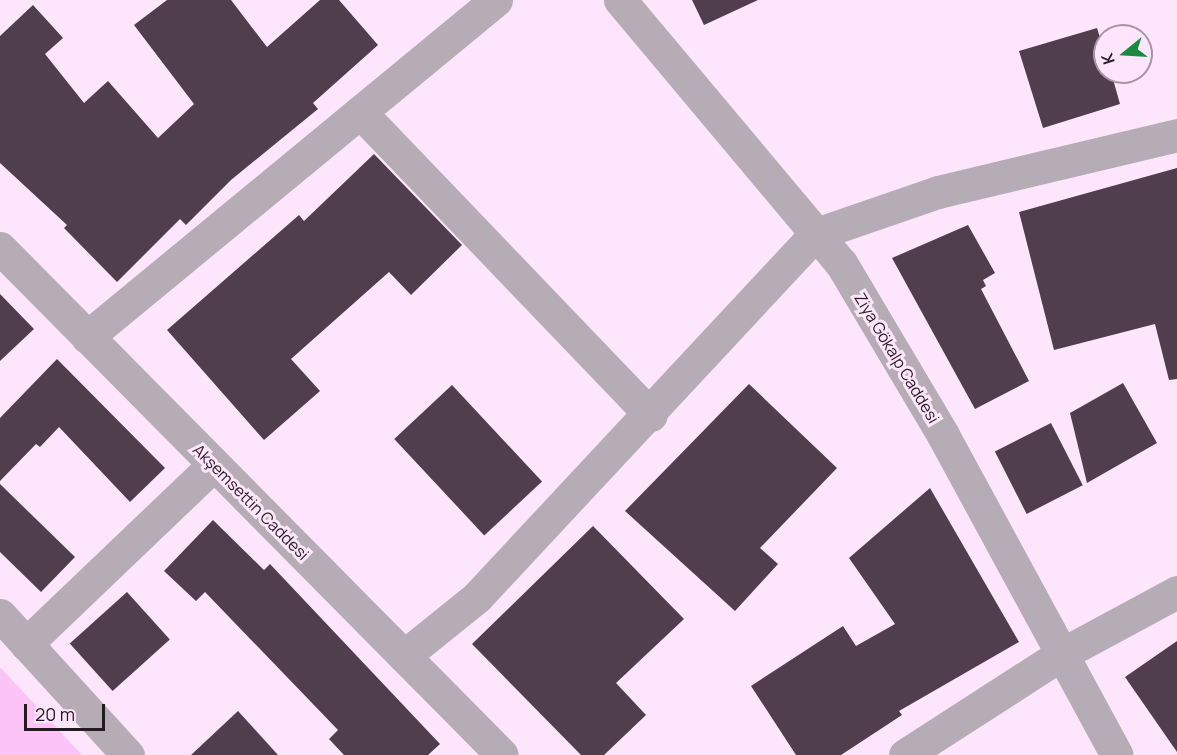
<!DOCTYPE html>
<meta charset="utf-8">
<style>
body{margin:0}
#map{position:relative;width:1177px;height:755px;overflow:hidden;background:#fde6fb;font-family:Manrope,sans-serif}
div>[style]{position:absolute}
.green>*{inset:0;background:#fcc3f6}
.building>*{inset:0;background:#503d4e;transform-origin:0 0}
.minor>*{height:33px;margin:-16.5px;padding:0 16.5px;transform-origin:16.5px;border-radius:16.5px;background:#b6acb5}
span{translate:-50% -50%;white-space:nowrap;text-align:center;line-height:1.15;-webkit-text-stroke:6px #fde6fb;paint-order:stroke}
.street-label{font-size:16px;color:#231a22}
.north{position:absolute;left:1093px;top:24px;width:60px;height:60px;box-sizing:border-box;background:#fde6fb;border:2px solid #a694a4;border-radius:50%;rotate:252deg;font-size:16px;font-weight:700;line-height:24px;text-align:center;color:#231a22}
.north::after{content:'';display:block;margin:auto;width:21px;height:27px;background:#1a8940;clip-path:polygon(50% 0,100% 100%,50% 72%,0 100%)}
.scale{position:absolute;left:24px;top:704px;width:81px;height:27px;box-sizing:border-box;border:3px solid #231a22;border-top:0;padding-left:8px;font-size:18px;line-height:21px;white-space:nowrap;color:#231a22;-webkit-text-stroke:4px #fde6fb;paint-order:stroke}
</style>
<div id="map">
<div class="green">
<i style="clip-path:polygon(0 667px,82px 755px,0 755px)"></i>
</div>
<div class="building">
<i style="clip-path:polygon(167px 0,231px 0,267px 47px,320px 0,339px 0,378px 45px,313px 103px,318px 109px,231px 180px,186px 225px,180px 219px,117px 282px,64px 228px,67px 225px,0 163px,0 36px,33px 5px,63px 38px,45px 54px,84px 103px,108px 81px,158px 138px,194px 104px,134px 25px)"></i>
<i style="clip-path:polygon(692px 0,758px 0,704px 25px)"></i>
<i style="clip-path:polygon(1097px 28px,1105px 54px,1105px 72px,1111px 72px,1120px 104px,1043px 128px,1019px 51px)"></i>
<i style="clip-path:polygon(374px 154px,462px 245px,411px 295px,389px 272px,291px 359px,320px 391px,264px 440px,167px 330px,299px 215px,304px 221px)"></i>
<i style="clip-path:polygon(1177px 168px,1177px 379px,1169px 380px,1155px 324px,1054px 350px,1019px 212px)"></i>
<i style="clip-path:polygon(968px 225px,995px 273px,983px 280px,986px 286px,981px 289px,1029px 381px,975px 409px,892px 258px)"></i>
<i style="clip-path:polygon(0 294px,34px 329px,0 361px)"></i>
<i style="clip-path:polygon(57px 359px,165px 468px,130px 502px,59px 427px,40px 447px,36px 444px,0 481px,0 418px)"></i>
<i style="clip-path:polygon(1123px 383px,1157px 443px,1087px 483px,1070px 413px)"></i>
<i style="clip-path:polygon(749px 384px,837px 468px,760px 548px,778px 564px,735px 611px,625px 511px)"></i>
<i style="left:452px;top:385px;width:132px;height:79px;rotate:47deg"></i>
<i style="left:1051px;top:423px;width:70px;height:63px;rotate:63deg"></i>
<i style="clip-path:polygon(0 484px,75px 557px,41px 592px,0 552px)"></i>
<i style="clip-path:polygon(930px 488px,1019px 642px,899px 711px,902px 715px,841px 755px,796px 755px,751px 686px,843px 626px,856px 646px,895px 624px,849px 558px)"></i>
<i style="clip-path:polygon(213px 520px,264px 570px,270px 564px,440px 744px,428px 755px,344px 755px,329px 739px,338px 730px,205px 592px,196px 601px,164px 571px)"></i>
<i style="clip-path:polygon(593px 526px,684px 619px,616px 683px,646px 715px,604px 755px,581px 755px,472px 644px)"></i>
<i style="left:127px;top:592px;width:64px;height:77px;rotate:48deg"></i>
<i style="clip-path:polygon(1177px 641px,1177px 752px,1125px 677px)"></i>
<i style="clip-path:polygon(238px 711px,278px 755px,191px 755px)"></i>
</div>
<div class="minor">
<i style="left:620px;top:0;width:344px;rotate:50deg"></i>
<i style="left:841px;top:263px;width:200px;rotate:59.3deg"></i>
<i style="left:943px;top:435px;width:364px;rotate:61.5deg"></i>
<i style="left:360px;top:112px;width:420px;rotate:46.2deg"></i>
<i style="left:0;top:248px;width:713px;rotate:45.28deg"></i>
<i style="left:87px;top:337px;width:530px;rotate:-39.49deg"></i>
<i style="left:0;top:615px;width:190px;rotate:47.6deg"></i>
<i style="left:26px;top:644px;width:259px;rotate:-43.7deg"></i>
<i style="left:404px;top:656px;width:94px;rotate:-38.9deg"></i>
<i style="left:477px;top:597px;width:497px;rotate:-47deg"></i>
<i style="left:816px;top:234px;width:129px;rotate:-19deg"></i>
<i style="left:938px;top:192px;width:246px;rotate:-13.4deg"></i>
<i style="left:905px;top:755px;width:187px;rotate:-32.8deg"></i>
<i style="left:1062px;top:654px;width:131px;rotate:-28.3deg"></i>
</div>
<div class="street-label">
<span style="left:897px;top:358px;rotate:59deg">Ziya Gökalp Caddesi</span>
<span style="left:251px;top:502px;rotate:45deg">Akşemsettin Caddesi</span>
</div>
<div class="north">K</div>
<div class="scale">20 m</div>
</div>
